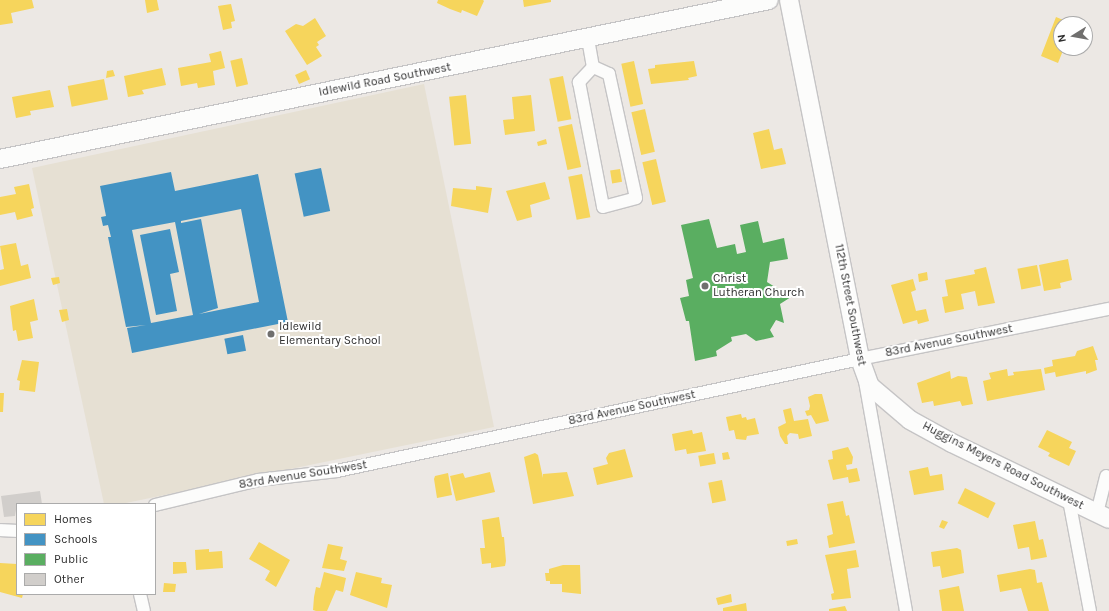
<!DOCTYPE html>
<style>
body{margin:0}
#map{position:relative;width:1109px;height:611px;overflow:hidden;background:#ece8e4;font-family:Karla,sans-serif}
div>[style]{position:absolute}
.education>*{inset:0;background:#e6e0d3}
.homes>*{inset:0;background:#f6d55c;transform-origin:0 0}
.schools>*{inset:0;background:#4393c3;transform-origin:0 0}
.public>*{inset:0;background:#5aae61}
.building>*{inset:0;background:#d1cecb}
.roads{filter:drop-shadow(1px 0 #c5c4c5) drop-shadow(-1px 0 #c5c4c5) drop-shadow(0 1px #c5c4c5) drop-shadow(0 -1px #c5c4c5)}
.street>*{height:12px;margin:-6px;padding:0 6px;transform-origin:6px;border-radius:6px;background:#fcfcfb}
.secondary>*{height:18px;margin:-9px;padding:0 9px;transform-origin:9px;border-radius:9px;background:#fcfcfb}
.dots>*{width:11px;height:11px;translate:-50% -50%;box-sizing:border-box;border:2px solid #fff;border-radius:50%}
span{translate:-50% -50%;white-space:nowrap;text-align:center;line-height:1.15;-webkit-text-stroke:4px #fff;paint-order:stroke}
.street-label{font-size:12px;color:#2e2e2e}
.poi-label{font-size:12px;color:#2e2e2e}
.left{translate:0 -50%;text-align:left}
.legend{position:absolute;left:16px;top:503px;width:140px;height:92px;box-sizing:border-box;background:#fff;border:1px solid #ababab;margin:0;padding:5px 7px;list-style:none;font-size:12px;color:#2e2e2e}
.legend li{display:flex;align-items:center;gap:8px;height:20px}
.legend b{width:20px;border:1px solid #ababab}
.north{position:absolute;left:1053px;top:16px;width:40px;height:40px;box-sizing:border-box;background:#fff;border:1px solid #ababab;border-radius:50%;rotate:259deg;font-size:11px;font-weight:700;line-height:16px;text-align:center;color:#2e2e2e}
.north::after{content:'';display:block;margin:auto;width:14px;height:18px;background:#706f6e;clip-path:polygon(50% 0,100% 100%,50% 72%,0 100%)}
</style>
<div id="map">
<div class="education">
<i style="clip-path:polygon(424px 84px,494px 427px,121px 504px,104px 504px,32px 168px)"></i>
</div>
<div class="homes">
<i style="clip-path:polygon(0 0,32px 0,34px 8px,11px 13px,13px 23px,0 25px)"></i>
<i style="clip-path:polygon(145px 0,157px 0,159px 10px,147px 13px)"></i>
<i style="clip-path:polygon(438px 0,483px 0,484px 1px,477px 16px,462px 10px,461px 13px,450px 9px,437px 3px)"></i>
<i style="clip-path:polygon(523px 0,551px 0,551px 2px,524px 7px)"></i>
<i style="clip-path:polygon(231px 4px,235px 21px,231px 22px,232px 28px,223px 30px,218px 6px)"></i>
<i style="clip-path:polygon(1056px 17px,1073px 24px,1061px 24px,1061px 48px,1064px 48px,1058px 63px,1041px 56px)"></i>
<i style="clip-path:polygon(315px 18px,326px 36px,317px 42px,319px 45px,316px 47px,322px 56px,307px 65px,285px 31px,296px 24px,303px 26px)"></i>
<i style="clip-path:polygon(221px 51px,225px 68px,213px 71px,215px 85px,198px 88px,197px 83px,181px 86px,178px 68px,211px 62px,209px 54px)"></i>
<i style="left:242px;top:58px;width:27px;height:12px;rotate:77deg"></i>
<i style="left:634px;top:61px;width:44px;height:13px;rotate:78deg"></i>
<i style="clip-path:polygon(694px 61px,697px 76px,688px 78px,689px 80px,651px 84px,648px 69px,655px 68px,655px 65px)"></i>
<i style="clip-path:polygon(162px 68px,166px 85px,142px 90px,144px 94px,128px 97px,124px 76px)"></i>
<i style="clip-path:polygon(113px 70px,115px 76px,106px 78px,107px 71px)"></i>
<i style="left:306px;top:70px;width:10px;height:12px;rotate:66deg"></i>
<i style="left:563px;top:76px;width:44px;height:14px;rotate:79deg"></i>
<i style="left:104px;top:79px;width:21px;height:37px;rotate:79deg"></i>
<i style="clip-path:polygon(50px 90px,54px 107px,30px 111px,31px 115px,16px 118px,12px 97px)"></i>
<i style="left:466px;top:95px;width:49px;height:17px;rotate:84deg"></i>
<i style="clip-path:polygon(531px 95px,535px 131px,505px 135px,503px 120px,514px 119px,512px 97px)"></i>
<i style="left:645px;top:109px;width:44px;height:14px;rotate:77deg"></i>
<i style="left:572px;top:124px;width:44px;height:14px;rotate:78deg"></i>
<i style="clip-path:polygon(769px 129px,774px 150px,782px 148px,786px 164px,761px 169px,753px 133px)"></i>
<i style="clip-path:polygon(546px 139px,547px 144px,538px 146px,537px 142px)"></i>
<i style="left:656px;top:159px;width:44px;height:14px;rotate:77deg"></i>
<i style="left:620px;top:169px;width:13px;height:10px;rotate:81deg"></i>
<i style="left:582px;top:174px;width:44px;height:14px;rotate:79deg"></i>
<i style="clip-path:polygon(545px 182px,550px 199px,530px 205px,532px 217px,517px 221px,506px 191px)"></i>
<i style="clip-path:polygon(29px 184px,34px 208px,31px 209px,33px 216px,17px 220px,15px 212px,0 215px,0 197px,16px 194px,14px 187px)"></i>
<i style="clip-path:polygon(476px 186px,492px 188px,488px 213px,451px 206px,453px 188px,476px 190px)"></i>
<i style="clip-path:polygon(16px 243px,21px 266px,28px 264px,31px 278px,0 286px,0 270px,4px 269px,0 246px)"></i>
<i style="clip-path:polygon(1068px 259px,1072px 280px,1060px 283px,1061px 288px,1044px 291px,1039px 265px)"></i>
<i style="left:1037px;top:265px;width:21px;height:20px;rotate:79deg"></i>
<i style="clip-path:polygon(986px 267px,995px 303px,978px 306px,975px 291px,961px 294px,964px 309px,945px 313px,942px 297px,948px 296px,945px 280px,975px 274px,974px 270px)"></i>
<i style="clip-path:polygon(927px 272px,928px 280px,919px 282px,918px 274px)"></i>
<i style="clip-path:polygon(59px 277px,60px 283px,53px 285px,51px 278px)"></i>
<i style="clip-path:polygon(913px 279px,916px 290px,911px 292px,916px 311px,926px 309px,929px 321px,918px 324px,917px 320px,903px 324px,891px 285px)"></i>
<i style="clip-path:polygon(34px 299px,38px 320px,30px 322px,33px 338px,18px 341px,16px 330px,13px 331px,10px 306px)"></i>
<i style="clip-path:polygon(67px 309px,69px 320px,62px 322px,59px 310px)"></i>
<i style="clip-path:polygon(1093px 346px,1098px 360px,1095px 360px,1097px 370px,1086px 374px,1086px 371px,1056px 377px,1055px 372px,1045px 374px,1044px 368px,1053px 366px,1052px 360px,1075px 356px,1077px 351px)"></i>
<i style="clip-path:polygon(22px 360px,39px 362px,35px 392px,19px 390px,20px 381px,17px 380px)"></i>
<i style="clip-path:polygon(1007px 369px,1008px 376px,1014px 375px,1013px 372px,1041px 369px,1045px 390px,987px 401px,983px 381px,991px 379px,989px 373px)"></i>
<i style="clip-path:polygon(950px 371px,951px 379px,958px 376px,967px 377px,973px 404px,962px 406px,960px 401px,934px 406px,933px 401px,922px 403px,917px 383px)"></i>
<i style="clip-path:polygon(0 393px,4px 393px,3px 412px,0 412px)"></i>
<i style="clip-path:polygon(815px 394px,822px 394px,829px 421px,816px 424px,811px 415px,807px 416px,805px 411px,809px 410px,810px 406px,808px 397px)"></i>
<i style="clip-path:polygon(791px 408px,794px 421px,808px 419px,812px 436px,799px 439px,798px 434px,790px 433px,787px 436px,788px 444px,785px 444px,780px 436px,778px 427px,786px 423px,783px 410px)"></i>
<i style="clip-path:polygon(741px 414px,742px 418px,746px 417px,747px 420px,755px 418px,759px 434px,747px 436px,746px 440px,736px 439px,734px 430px,729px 431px,726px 417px)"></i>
<i style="clip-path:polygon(692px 430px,693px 434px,702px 432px,706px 451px,687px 454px,686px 449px,675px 451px,672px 434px)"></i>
<i style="clip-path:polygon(1047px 430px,1072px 442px,1069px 448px,1076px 451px,1069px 466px,1048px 456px,1050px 453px,1038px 447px)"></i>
<i style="clip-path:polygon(848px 447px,853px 457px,852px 464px,846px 465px,847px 470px,857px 468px,860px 481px,849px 483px,848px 477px,833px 480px,828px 460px,833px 459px,832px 451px)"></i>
<i style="clip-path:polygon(625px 449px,633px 477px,597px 485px,593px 468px,608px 464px,606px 458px,609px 453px)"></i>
<i style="clip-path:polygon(728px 452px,730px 459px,723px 460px,722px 453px)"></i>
<i style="clip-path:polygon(535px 453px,538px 455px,543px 478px,543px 474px,567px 472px,574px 496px,533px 504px,524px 457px)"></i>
<i style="left:714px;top:453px;width:11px;height:16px;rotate:80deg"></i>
<i style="clip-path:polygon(928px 467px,930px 476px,942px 474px,944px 490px,914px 495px,909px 471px)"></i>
<i style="clip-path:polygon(490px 472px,495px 492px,456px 501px,450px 476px,463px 473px,465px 478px)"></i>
<i style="clip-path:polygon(448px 473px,452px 495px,437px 498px,434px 479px,435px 476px)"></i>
<i style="left:722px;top:480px;width:21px;height:14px;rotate:79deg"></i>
<i style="left:965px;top:488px;width:34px;height:17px;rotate:26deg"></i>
<i style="clip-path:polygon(843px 501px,846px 516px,849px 515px,855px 543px,829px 548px,827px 536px,833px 534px,827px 504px)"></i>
<i style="clip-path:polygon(499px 517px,502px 537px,504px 537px,506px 561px,505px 566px,491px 568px,491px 563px,482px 564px,480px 548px,485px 548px,482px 520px)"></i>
<i style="clip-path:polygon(942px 520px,948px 522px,944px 529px,939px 527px)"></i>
<i style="clip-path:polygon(1035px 521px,1039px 540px,1043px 539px,1047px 557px,1031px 560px,1029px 547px,1018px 549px,1013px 525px)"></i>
<i style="left:797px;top:539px;width:5px;height:11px;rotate:79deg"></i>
<i style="clip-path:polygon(259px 542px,290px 560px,276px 587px,265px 580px,270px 571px,249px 559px)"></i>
<i style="clip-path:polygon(328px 544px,343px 547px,340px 559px,347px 561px,344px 571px,322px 568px)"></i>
<i style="clip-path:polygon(957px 548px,961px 550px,964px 573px,942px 578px,940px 566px,933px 567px,931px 552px)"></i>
<i style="clip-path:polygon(209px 549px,209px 552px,222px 551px,223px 568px,196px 570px,195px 550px)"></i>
<i style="clip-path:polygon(856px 550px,859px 567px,847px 569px,851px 598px,832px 600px,831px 594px,834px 593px,825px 555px)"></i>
<i style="clip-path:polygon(173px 562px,186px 562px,187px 573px,173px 574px)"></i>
<i style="clip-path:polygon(0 563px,17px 564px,17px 594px,23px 594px,22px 598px,0 592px)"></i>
<i style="clip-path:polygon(563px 565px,580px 565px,581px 594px,562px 592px,562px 584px,550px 584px,550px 581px,546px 581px,545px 573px,549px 573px,549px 569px)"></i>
<i style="clip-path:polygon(1030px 569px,1035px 570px,1037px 583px,1042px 582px,1049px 611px,1028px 611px,1021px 588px,1000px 592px,997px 575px)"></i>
<i style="clip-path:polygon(324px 572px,346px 578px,343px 592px,336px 590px,327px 611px,316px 611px,313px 610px,314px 597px,316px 587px,320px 588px)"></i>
<i style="clip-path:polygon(356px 572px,382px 578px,381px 583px,392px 585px,387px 608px,350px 595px)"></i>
<i style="clip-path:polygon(164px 583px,176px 584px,175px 592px,163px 592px)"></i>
<i style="clip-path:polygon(959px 586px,964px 611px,942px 611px,939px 590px)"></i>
<i style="clip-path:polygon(731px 594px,732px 602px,718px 605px,716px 598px)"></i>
<i style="clip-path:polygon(746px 603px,747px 611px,723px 611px,723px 608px)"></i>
<i style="clip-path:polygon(845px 606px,847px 611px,829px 611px,829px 609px)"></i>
</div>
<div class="schools">
<i style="left:321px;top:168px;width:44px;height:27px;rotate:78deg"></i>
<i style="clip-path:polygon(evenodd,171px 172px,175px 191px,258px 174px,288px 322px,132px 353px,127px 328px,146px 325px,126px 327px,108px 237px,111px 237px,108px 225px,103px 226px,101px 217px,106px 216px,100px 186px,171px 172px,241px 209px,259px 302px,199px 314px,218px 308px,201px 219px,181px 223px,181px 221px,241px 209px,171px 172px,175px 222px,193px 315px,151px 323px,132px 230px,175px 222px)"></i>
<i style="clip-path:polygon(170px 229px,179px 272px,170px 274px,177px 311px,156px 315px,140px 235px)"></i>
<i style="left:243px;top:335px;width:16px;height:19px;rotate:79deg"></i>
</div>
<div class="public">
<i style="clip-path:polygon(709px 219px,717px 248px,735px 244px,737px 254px,746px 252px,740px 225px,758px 221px,763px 243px,784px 238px,788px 259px,770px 262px,767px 282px,791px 297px,780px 304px,784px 323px,776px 320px,770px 330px,774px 337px,756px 341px,746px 334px,731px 337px,732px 341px,716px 351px,717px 356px,695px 361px,689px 321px,686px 321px,680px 298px,689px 296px,686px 280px,693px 278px,681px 225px)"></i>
</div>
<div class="building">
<i style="clip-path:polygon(40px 491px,42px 504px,17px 504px,15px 516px,4px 517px,1px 496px)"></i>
</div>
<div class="roads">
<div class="street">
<i style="left:588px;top:39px;width:28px;rotate:80deg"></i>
<i style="left:593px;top:67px;width:21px;rotate:133deg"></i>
<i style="left:579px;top:82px;width:127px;rotate:79.1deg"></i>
<i style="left:603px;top:207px;width:34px;rotate:-15deg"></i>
<i style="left:636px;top:198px;width:127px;rotate:-102.3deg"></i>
<i style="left:609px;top:74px;width:17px;rotate:-156deg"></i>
<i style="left:865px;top:381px;width:234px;rotate:79.9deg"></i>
<i style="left:1069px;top:500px;width:113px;rotate:79.3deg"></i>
<i style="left:155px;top:505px;width:106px;rotate:-13.6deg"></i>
<i style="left:258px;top:480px;width:80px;rotate:-6.5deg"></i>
<i style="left:337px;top:471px;width:535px;rotate:-12.09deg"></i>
<i style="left:860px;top:359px;width:254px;rotate:-11.4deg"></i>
<i style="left:1097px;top:513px;width:38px;rotate:-76deg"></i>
<i style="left:0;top:530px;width:17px;rotate:3deg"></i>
<i style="left:140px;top:594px;width:17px;rotate:77deg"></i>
</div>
<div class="secondary">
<i style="left:789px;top:0;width:366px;rotate:78.8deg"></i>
<i style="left:860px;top:359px;width:29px;rotate:70deg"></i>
<i style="left:870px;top:386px;width:52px;rotate:40.4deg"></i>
<i style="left:910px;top:420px;width:48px;rotate:28.7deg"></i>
<i style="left:952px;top:443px;width:174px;rotate:25.8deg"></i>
<i style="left:0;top:159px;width:785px;rotate:-11.68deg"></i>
</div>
</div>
<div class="dots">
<i style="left:705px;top:286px;background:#706f6e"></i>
<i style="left:271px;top:334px;background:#706f6e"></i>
</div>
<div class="street-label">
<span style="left:385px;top:80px;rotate:-11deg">Idlewild Road Southwest</span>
<span style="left:850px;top:305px;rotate:79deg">112th Street Southwest</span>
<span style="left:949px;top:341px;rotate:-11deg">83rd Avenue Southwest</span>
<span style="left:632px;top:408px;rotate:-12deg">83rd Avenue Southwest</span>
<span style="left:1003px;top:466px;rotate:27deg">Huggins Meyers Road Southwest</span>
<span style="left:303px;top:475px;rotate:-9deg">83rd Avenue Southwest</span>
</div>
<div class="poi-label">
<span class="left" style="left:713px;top:286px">Christ<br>Lutheran Church</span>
<span class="left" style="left:279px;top:334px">Idlewild<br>Elementary School</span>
</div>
<ul class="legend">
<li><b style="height:11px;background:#f6d55c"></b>Homes</li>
<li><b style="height:11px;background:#4393c3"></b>Schools</li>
<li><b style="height:11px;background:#5aae61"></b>Public</li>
<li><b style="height:11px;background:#d1cecb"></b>Other</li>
</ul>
<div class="north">N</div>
</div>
